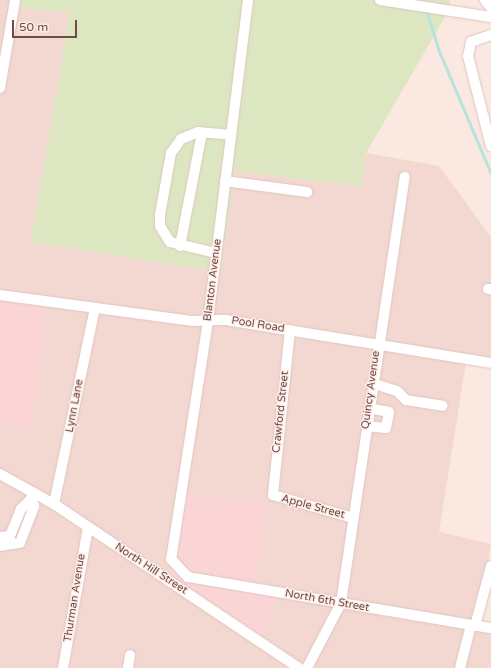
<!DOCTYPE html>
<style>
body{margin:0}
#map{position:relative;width:491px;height:668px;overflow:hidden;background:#fbe8e1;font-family:"Varela Round",sans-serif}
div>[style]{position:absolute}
.residential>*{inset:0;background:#f2d8d0}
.commercial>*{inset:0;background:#fbd5d6}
.green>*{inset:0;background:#dce7c1}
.stream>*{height:2.5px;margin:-1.25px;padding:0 1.25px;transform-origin:1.25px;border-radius:1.25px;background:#b7e3db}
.roads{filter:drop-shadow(0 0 1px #e0c5c0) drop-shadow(0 0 1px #e0c5c0)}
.minor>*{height:10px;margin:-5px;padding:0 5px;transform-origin:5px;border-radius:5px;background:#fff}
span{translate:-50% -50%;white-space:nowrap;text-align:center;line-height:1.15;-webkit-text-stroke:3px #feede6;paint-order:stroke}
.street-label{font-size:11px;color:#704b49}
.scale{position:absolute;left:12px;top:20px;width:65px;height:18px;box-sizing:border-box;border:2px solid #704b49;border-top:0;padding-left:5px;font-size:12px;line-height:14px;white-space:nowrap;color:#704b49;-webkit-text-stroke:3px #feede6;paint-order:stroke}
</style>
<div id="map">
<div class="residential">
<div style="clip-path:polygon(0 0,16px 0,15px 6px,70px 13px,31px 242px,221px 272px,235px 171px,360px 187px,366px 153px,439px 166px,491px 237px,491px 359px,467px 356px,439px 532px,491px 544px,476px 625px,491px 628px,491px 668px,0 668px,0 422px,31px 432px,0 293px)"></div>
</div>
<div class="commercial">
<div style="clip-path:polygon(0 293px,49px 300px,30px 432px,0 422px)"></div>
<div style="clip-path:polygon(181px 494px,268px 504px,254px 587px,279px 592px,260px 640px,169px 576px)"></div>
</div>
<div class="green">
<div style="clip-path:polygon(16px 0,450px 0,449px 10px,366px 153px,361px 187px,235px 171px,221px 272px,31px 242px,70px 13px,15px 6px)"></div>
</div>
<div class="stream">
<div style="left:427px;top:11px;width:41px;rotate:72.9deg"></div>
<div style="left:439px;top:50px;width:134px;rotate:67.1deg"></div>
</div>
<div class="roads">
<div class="minor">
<div style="left:248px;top:0;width:323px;rotate:97.1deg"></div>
<div style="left:208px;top:321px;width:241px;rotate:98.8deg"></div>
<div style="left:171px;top:559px;width:25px;rotate:47deg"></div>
<div style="left:188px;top:577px;width:307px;rotate:9.6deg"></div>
<div style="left:380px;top:0;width:112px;rotate:8.7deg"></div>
<div style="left:485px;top:0;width:10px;rotate:53deg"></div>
<div style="left:491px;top:35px;width:21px;rotate:161deg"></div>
<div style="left:471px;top:42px;width:14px;rotate:102deg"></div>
<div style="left:468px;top:56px;width:93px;rotate:75.7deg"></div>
<div style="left:0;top:88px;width:89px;rotate:-80.3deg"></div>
<div style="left:225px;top:181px;width:83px;rotate:7.6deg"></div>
<div style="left:180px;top:246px;width:115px;rotate:-79deg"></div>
<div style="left:216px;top:253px;width:47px;rotate:-166.6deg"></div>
<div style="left:170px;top:242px;width:19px;rotate:-122deg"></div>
<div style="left:160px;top:226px;width:11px;rotate:-90deg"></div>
<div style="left:160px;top:215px;width:63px;rotate:-79.9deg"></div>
<div style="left:171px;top:153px;width:17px;rotate:-54deg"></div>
<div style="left:181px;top:139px;width:18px;rotate:-22deg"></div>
<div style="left:198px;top:132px;width:33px;rotate:5deg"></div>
<div style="left:488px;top:289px;width:3px"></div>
<div style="left:0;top:295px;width:195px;rotate:7.7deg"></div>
<div style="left:193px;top:321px;width:33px;rotate:-2deg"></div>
<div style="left:226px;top:320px;width:268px;rotate:9.2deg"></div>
<div style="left:290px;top:330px;width:166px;rotate:95.9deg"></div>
<div style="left:273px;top:495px;width:83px;rotate:16deg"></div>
<div style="left:372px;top:383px;width:26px;rotate:18deg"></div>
<div style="left:397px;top:391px;width:13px;rotate:45deg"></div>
<div style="left:406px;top:400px;width:37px;rotate:9deg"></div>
<div style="left:366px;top:426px;width:20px;rotate:6deg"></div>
<div style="left:386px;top:428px;width:16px;rotate:-79deg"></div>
<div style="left:389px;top:412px;width:20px;rotate:-169deg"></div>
<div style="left:0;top:474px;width:62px;rotate:29.1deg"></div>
<div style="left:54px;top:504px;width:295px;rotate:33.8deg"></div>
<div style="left:54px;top:504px;width:200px;rotate:-78.2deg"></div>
<div style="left:0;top:537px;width:10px;rotate:-6deg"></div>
<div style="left:10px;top:536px;width:29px;rotate:-68deg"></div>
<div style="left:21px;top:509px;width:18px;rotate:-45deg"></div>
<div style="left:0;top:546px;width:20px;rotate:-9deg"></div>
<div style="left:20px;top:543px;width:40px;rotate:-69deg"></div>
<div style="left:34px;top:506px;width:8px;rotate:-113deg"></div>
<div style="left:475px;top:626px;width:62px;rotate:-75.1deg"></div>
<div style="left:63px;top:668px;width:143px;rotate:-79.9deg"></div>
<div style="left:128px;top:668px;width:13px;rotate:-81deg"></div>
<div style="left:307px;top:668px;width:73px;rotate:-62.4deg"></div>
<div style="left:341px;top:603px;width:431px;rotate:-81.5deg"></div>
<div style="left:460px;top:668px;width:44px;rotate:-75.7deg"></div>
</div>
</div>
<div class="street-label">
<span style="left:213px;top:280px;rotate:-83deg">Blanton Avenue</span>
<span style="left:258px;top:325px;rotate:9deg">Pool Road</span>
<span style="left:371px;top:390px;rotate:-82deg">Quincy Avenue</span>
<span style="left:75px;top:406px;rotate:-79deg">Lynn Lane</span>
<span style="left:281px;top:412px;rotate:-84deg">Crawford Street</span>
<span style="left:313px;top:507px;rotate:15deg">Apple Street</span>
<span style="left:151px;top:569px;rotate:33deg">North Hill Street</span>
<span style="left:75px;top:598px;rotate:-81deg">Thurman Avenue</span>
<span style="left:327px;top:601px;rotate:10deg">North 6th Street</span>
</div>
<div class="scale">50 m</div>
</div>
